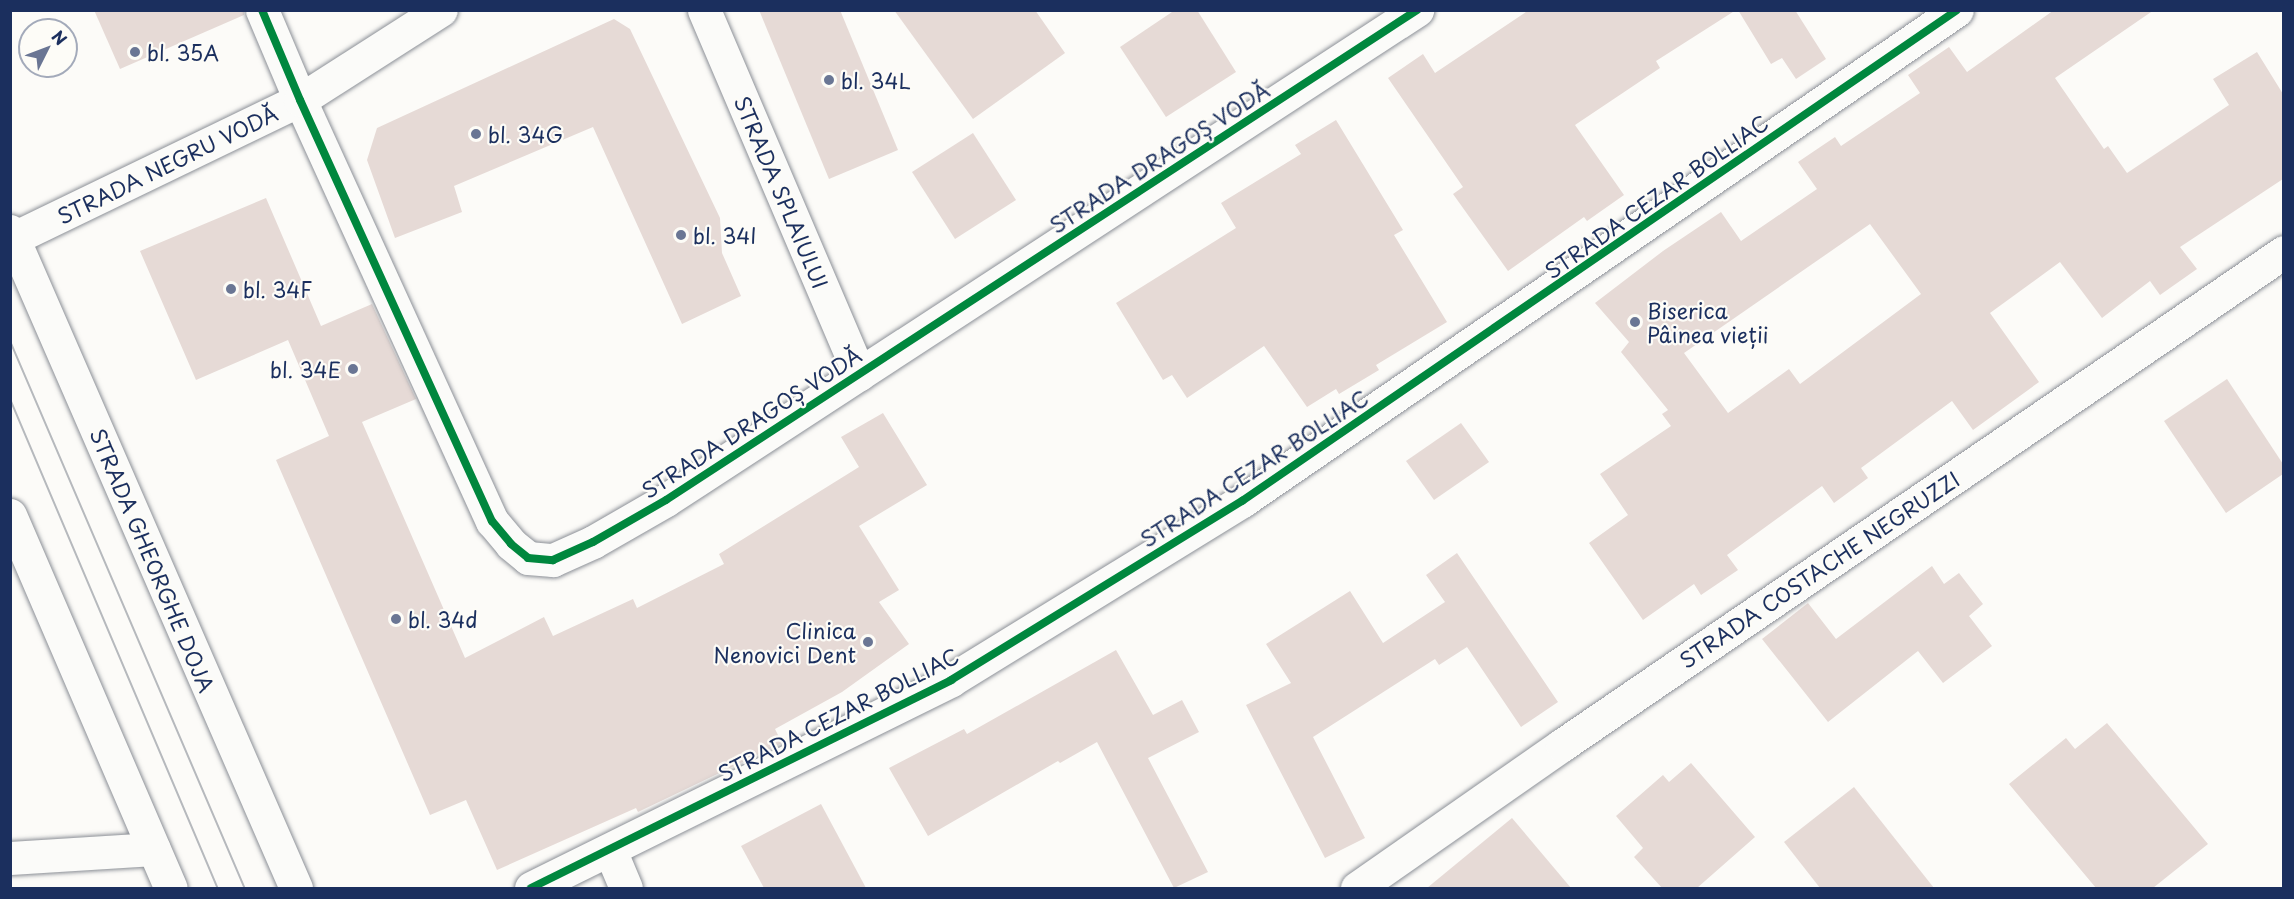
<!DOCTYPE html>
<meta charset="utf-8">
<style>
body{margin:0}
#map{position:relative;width:2294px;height:899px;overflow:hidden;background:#fcfbf8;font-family:"Playpen Sans",sans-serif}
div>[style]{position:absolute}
.building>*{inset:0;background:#e6dad6}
.roads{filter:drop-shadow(0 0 2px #8c9097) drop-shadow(0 0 2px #8c9097)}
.minor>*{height:33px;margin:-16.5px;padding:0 16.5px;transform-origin:16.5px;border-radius:16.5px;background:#fbfbf9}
.major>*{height:33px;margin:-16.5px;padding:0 16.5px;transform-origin:16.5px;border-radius:16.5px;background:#fbfbf9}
.tram>*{height:1.5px;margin:-0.75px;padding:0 0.75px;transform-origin:0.75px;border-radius:0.75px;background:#b6b9bd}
.cycleway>*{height:8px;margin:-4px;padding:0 4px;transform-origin:4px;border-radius:4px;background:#00873e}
.dots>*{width:16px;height:16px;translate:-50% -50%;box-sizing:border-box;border:3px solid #fdfcf7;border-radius:50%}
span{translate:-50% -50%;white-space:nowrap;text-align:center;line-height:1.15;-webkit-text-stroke:4.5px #fdfcf7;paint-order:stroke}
.poi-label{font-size:21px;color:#1b2f5e}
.left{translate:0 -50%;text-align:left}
.right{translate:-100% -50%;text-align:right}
.street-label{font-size:21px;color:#1b2f5e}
.frame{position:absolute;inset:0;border:12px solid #1b2f5e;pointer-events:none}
.north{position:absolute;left:18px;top:18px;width:60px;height:60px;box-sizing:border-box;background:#fdfcf7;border:2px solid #a3aaba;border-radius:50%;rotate:48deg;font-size:16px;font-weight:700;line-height:24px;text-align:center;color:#1b2f5e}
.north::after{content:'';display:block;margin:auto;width:21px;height:27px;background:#6a7694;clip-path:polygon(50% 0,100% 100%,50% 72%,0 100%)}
</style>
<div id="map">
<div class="building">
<div style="clip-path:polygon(94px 10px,244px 10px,244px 15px,120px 69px)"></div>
<div style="clip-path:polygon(759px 10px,840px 10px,898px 150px,829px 179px)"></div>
<div style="clip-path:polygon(894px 10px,1035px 10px,1065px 53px,973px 119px)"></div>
<div style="clip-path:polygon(1175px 10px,1197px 10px,1236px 72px,1166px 117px,1120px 47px)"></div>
<div style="clip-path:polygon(1529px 10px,1736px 10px,1656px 61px,1660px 68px,1575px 125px,1624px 195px,1587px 221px,1584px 217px,1508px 271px,1453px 194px,1463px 187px,1388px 78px,1423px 54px,1435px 73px)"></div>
<div style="clip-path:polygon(1738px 10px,1795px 10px,1826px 59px,1796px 79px,1782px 58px,1771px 64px)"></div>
<div style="clip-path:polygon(evenodd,2054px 10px,2154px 10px,2055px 78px,2104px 149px,2108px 146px,2127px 173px,2229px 105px,2213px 79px,2257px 52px,2283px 94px,2283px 179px,2180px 247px,2197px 269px,2160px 295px,2150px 281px,2102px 318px,2060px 262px,1990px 313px,2039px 382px,1973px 430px,1952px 401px,1861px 468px,1868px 478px,1834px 503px,1822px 486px,1727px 555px,1738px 570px,1701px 595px,1694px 584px,1643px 620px,1589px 543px,1628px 515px,1600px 474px,1671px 426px,1662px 414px,1668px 410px,1621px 352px,1629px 342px,1595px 303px,1663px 251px,1721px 212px,1741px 241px,1817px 189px,1798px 162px,1835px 137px,1841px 146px,1920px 93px,1908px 75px,1949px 47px,1967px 72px,2054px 10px,1870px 224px,1921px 294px,1800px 384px,1789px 369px,1728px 413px,1684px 353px,1870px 224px)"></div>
<div style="clip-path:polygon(614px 19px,630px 29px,720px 218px,722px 253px,741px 296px,682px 324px,593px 127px,454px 186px,462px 212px,395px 238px,367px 160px,377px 128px)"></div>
<div style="clip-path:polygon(1336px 120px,1403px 230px,1394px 235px,1447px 322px,1376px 365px,1379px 370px,1339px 394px,1336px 389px,1307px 407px,1264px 346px,1187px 398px,1172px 375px,1163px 380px,1116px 303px,1236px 228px,1221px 203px,1301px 154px,1295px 145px)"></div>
<div style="clip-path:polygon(973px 133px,1016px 200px,955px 239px,912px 172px)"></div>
<div style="clip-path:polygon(266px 198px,321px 326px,372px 304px,416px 399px,362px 422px,465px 658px,544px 617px,553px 636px,633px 599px,637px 608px,724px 564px,719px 554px,859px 467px,841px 437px,883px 413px,927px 485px,859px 526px,899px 590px,879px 602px,909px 644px,842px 692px,775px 729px,782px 743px,638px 812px,636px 808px,497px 870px,466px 800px,430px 815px,276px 460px,329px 436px,288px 340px,196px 380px,140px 251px)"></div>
<div style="clip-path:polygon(2227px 379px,2283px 464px,2283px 474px,2226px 513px,2164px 421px)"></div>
<div style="clip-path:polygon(1461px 423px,1489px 462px,1434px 500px,1406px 461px)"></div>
<div style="clip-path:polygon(1457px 553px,1558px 702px,1521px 727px,1467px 647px,1439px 665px,1435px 659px,1313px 737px,1365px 838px,1325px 858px,1246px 705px,1291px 683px,1266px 644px,1350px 591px,1383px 643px,1445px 602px,1426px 575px)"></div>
<div style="clip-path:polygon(1932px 566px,1944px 584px,1959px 573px,1983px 604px,1969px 616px,1992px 646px,1943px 683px,1918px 651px,1828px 722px,1762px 639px,1808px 603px,1836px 639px)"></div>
<div style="clip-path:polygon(1116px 650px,1153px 715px,1182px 700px,1199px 732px,1148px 758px,1208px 872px,1174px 888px,1097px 742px,1060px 763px,1058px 761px,928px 836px,889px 768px,964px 729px,967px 734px)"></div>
<div style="clip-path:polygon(2107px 723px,2208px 844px,2153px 888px,2096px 888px,2009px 784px,2066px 738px,2075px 749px)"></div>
<div style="clip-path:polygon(1691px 763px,1755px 837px,1697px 888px,1662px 888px,1634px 857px,1643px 848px,1616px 816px,1663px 775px,1669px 782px)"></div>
<div style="clip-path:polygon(1854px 787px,1934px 888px,1820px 888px,1784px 842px)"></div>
<div style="clip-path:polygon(821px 804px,866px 888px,764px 888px,741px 846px)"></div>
<div style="clip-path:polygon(1512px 818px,1571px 888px,1427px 888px)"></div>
</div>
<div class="roads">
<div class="minor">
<div style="left:262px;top:10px;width:98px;rotate:67.1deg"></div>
<div style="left:300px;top:100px;width:463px;rotate:65.5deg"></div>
<div style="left:492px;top:521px;width:30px;rotate:50deg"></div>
<div style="left:511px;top:544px;width:22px;rotate:39deg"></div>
<div style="left:528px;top:558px;width:25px;rotate:5deg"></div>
<div style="left:553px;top:560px;width:44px;rotate:-24.2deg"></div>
<div style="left:593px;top:542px;width:84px;rotate:-29.9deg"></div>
<div style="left:666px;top:500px;width:897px;rotate:-33.12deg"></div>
<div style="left:704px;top:10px;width:396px;rotate:66.9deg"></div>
<div style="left:14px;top:238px;width:318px;rotate:-25.8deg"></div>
<div style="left:300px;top:100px;width:167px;rotate:-32.6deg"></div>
<div style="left:610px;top:850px;width:41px;rotate:67.2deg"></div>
<div style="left:10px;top:858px;width:144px;rotate:-3.6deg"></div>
<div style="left:531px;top:888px;width:469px;rotate:-26.3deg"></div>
<div style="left:951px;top:680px;width:342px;rotate:-31.6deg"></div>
<div style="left:1242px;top:501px;width:867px;rotate:-34.48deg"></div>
<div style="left:1357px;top:888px;width:250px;rotate:-34.9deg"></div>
<div style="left:1562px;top:745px;width:874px;rotate:-34.33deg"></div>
</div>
<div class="major">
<div style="left:10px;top:231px;width:717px;rotate:66.48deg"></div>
<div style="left:10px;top:515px;width:406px;rotate:66.7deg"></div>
</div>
</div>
<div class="tram">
<div style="left:10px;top:340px;width:596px;rotate:66.79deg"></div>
<div style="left:10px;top:398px;width:532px;rotate:67deg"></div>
</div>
<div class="cycleway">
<div style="left:262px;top:10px;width:98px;rotate:67.1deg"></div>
<div style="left:300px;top:100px;width:463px;rotate:65.5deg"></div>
<div style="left:492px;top:521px;width:30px;rotate:50deg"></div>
<div style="left:511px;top:544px;width:22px;rotate:39deg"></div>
<div style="left:528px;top:558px;width:25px;rotate:5deg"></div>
<div style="left:553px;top:560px;width:44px;rotate:-24.2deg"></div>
<div style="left:593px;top:542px;width:84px;rotate:-29.9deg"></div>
<div style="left:666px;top:500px;width:897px;rotate:-33.12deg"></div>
<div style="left:531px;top:888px;width:469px;rotate:-26.3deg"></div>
<div style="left:951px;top:680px;width:342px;rotate:-31.6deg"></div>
<div style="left:1242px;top:501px;width:867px;rotate:-34.48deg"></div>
</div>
<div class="dots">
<div style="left:135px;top:52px;background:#6a7694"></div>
<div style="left:829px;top:80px;background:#6a7694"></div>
<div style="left:476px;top:134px;background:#6a7694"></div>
<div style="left:681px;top:235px;background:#6a7694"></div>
<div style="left:231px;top:289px;background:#6a7694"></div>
<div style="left:1635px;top:322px;background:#6a7694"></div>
<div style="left:353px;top:369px;background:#6a7694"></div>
<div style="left:396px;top:619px;background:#6a7694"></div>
<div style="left:868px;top:642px;background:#6a7694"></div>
</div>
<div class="poi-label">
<span class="left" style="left:147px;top:52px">bl. 35A</span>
<span class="left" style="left:841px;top:80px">bl. 34L</span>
<span class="left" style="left:488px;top:134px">bl. 34G</span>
<span class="left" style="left:693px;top:235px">bl. 34I</span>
<span class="left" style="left:243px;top:289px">bl. 34F</span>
<span class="left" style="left:1647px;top:322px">Biserica<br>Pâinea vieții</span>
<span class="right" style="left:341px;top:369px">bl. 34E</span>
<span class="left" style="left:408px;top:619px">bl. 34d</span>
<span class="right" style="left:856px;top:642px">Clinica<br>Nenovici Dent</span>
</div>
<div class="street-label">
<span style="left:1159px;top:157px;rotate:-33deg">STRADA DRAGOȘ VODĂ</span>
<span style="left:167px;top:164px;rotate:-26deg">STRADA NEGRU VODĂ</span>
<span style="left:782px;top:192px;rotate:67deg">STRADA SPLAIULUI</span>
<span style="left:1656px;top:196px;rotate:-35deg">STRADA CEZAR BOLLIAC</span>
<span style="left:751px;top:422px;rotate:-33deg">STRADA DRAGOȘ VODĂ</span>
<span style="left:1254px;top:468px;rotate:-33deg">STRADA CEZAR BOLLIAC</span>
<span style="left:153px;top:560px;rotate:67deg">STRADA GHEORGHE DOJA</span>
<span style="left:1819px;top:569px;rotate:-34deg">STRADA COSTACHE NEGRUZZI</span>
<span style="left:838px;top:714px;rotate:-27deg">STRADA CEZAR BOLLIAC</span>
</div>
<div class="frame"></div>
<div class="north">N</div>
</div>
